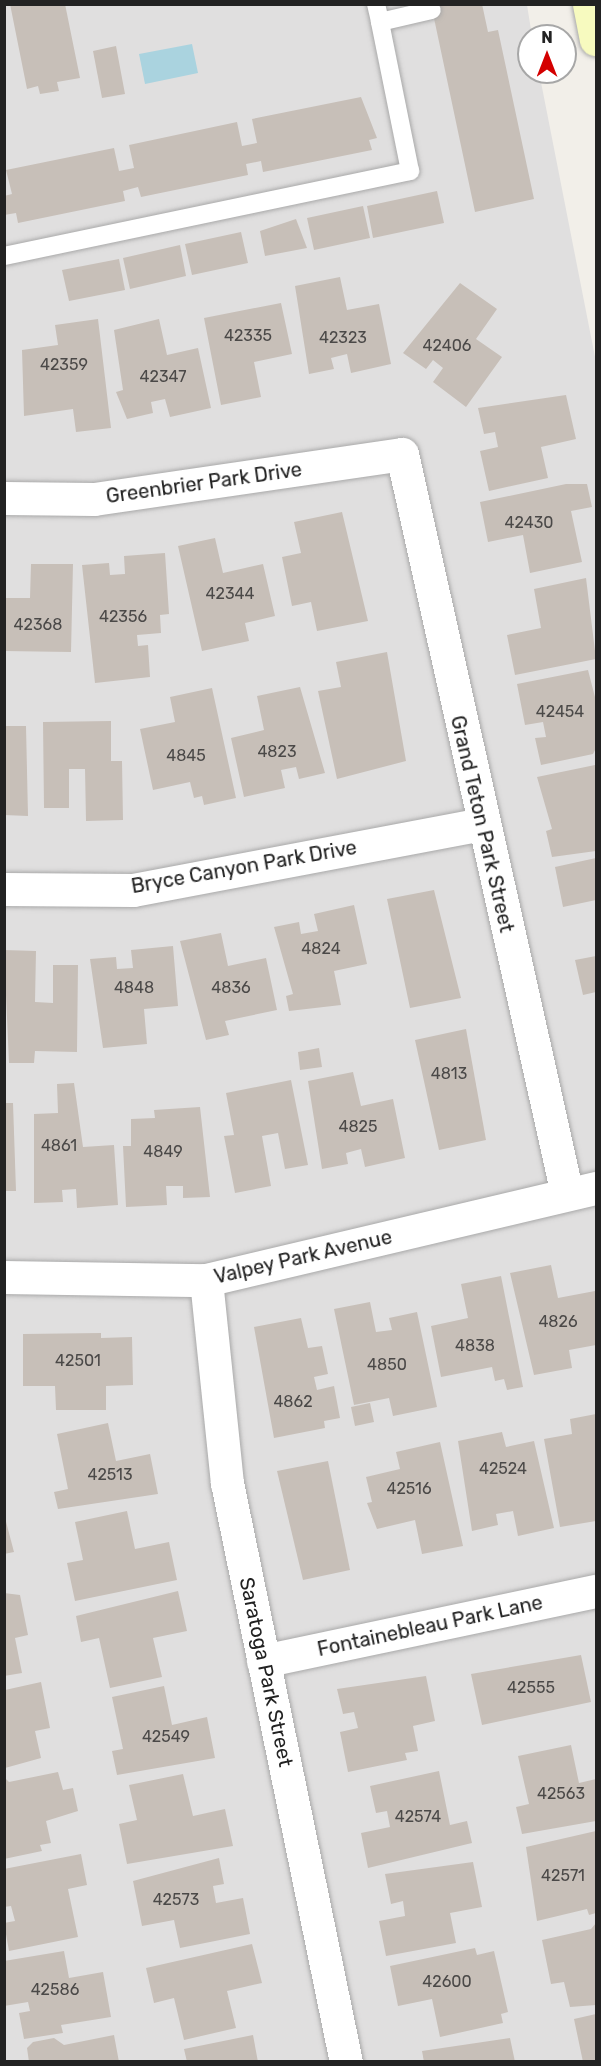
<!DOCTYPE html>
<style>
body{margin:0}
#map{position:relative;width:601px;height:2066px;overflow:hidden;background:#f2efe9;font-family:Rubik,sans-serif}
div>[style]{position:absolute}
.residential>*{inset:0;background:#e0dfdf}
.water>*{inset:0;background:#aad3df}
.building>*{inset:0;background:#c7bfb8}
.roads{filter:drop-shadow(0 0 2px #a9a9a9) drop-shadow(0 0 2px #a9a9a9)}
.lane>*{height:18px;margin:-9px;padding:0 9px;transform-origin:9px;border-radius:9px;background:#fff}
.street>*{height:33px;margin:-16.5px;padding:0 16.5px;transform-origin:16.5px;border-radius:16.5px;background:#fff}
.secondary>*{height:33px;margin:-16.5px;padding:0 16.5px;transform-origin:16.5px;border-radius:16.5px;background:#f7fabf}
span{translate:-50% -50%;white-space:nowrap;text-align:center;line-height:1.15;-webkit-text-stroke:5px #fff;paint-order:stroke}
.number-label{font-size:16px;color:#4b4948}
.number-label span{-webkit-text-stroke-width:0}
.street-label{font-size:20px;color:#222}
.frame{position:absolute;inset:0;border:6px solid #222;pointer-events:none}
.north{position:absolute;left:517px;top:24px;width:60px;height:60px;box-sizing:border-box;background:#fff;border:2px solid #a7a7a7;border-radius:50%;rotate:0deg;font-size:16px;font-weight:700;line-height:24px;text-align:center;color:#222}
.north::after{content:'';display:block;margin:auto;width:21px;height:27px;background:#d40000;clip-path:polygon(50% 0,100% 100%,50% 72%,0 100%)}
</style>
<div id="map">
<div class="residential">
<div style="clip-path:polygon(5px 5px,527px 5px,532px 36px,529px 72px,539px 72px,596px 362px,596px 2061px,5px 2062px)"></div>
</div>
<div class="water">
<div style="clip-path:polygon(192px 44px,198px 73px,145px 84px,139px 54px)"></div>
</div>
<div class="building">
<div style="clip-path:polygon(10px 4px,65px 4px,80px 78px,57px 82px,59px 91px,40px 94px,38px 86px,27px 89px)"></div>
<div style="clip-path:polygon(431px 4px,482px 4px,488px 32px,498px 30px,534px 199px,475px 212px)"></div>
<div style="clip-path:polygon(116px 46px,125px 94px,102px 98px,93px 51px)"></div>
<div style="clip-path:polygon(361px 97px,377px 138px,369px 140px,372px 150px,263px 172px,261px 161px,246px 164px,248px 175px,141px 197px,138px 187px,123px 191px,125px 201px,18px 223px,16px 213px,4px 215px,4px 196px,12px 194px,6px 170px,114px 148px,119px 171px,134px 168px,129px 145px,237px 122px,242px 146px,257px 143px,252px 119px)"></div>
<div style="clip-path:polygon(437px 191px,444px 223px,373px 238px,367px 206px)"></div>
<div style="clip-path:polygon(363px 206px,370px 238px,314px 250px,307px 218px)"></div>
<div style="clip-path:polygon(296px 219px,307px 248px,265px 256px,260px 231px)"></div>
<div style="clip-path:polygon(241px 232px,248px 263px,192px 275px,185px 244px)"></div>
<div style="clip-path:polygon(180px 245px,186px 276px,130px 289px,123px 258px)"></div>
<div style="clip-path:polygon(119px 259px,125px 290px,69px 301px,62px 270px)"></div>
<div style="clip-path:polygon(340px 277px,347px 310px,379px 304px,391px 364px,351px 373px,347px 354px,331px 358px,334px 369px,309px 374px,295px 286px)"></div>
<div style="clip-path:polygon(460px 283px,497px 309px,476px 339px,502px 357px,466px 407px,433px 382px,443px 368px,433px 360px,426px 369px,403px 353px)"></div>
<div style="clip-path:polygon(281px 303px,292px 354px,254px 362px,261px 397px,221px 405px,204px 318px)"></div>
<div style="clip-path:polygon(98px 319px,111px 428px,76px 432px,73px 409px,24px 416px,22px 350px,58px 345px,55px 325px)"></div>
<div style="clip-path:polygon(159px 319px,167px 355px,198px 348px,211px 408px,170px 417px,165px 399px,151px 402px,153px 413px,127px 419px,116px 392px,123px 390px,114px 330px)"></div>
<div style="clip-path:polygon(566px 395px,576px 439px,541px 447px,548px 478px,489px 491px,480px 451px,498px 447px,495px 432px,484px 434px,478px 408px)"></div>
<div style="clip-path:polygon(566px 484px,587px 484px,592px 507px,571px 511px,582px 562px,530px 573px,523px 535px,488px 542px,480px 502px)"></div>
<div style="clip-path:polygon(342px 512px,368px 621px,317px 631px,311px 602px,292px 606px,282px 557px,301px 553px,294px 522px)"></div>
<div style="clip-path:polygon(215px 538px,223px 573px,263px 564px,275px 616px,245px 623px,249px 641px,202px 651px,178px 546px)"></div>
<div style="clip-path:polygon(165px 553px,169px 614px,160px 615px,161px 633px,137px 635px,138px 646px,148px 645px,150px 677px,95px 683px,82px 565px,109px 563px,110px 575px,125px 574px,124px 556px)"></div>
<div style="clip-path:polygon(31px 564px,73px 564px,71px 652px,4px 651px,4px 598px,30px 598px)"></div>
<div style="clip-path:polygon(586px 578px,596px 659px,515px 675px,507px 635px,541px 628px,534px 589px)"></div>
<div style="clip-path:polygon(387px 652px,406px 761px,337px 779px,318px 691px,341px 687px,336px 662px)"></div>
<div style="clip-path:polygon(588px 670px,596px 701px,596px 748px,593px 754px,541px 765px,535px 738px,546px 737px,543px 722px,525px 725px,517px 684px)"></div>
<div style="clip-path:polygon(300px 687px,325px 773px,299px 779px,296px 767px,281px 770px,285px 788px,244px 797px,231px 738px,264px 730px,257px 696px)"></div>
<div style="clip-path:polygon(212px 688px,236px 798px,204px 805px,202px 796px,194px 798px,190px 782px,153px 790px,140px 729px,175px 722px,170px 697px)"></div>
<div style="clip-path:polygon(111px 721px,111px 761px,122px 761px,123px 820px,86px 821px,85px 769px,69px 769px,69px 808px,44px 808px,43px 722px)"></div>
<div style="clip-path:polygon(4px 726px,26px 726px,28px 816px,4px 815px)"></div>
<div style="clip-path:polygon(595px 765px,596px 851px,552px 857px,546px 831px,552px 829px,537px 777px)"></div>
<div style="clip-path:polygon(596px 858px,596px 900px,563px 907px,555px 867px)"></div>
<div style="clip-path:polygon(434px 890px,461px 998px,410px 1008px,387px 899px)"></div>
<div style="clip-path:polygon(354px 905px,367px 964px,334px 971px,341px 1005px,289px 1011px,286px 996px,293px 994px,274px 927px,299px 922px,301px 934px,318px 931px,314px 914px)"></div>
<div style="clip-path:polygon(221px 933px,228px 966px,266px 958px,277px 1010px,225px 1021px,229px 1035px,206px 1040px,180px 941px)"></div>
<div style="clip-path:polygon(173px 946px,178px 1006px,144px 1009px,147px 1044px,103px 1048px,90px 959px,116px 957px,117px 969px,133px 968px,131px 950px)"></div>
<div style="clip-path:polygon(4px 950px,36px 951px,35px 1002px,53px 1003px,53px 965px,78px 965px,77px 1052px,35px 1051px,34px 1063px,9px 1063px)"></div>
<div style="clip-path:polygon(596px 956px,596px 992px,583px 995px,575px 960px)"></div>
<div style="clip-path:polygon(466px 1029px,486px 1140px,439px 1150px,415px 1040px)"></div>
<div style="clip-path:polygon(319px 1048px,322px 1067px,300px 1070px,298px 1052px)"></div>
<div style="clip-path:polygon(353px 1072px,361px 1106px,393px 1099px,405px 1158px,365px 1167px,361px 1149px,346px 1153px,348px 1164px,322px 1169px,308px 1081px)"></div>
<div style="clip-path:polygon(291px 1080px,308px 1165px,285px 1169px,278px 1133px,262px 1136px,271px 1186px,235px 1193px,224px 1136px,234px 1135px,226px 1093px)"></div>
<div style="clip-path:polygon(74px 1083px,83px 1147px,114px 1145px,118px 1205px,77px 1208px,76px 1189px,62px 1190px,63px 1202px,34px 1203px,34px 1114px,58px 1113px,57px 1084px)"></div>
<div style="clip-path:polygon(4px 1103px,13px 1103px,16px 1191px,4px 1191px)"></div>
<div style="clip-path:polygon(200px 1107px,210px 1197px,183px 1198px,183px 1186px,166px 1186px,167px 1205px,126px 1207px,123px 1146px,131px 1146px,131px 1119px,155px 1118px,154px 1110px)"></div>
<div style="clip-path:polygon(551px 1265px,558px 1298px,595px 1291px,596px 1345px,569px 1350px,572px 1368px,534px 1375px,510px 1273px)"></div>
<div style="clip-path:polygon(501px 1276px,523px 1387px,507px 1390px,504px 1379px,495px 1381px,492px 1367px,441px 1377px,431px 1326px,468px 1318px,461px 1284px)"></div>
<div style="clip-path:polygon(370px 1302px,376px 1332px,392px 1330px,389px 1318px,417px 1312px,437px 1407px,393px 1416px,389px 1398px,354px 1405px,334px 1309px)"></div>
<div style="clip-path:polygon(301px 1318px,308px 1348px,322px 1346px,328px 1374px,314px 1377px,317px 1390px,334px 1386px,340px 1418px,324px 1421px,325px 1428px,274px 1438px,254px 1327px)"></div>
<div style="clip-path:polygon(101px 1333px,101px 1338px,132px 1337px,133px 1385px,106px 1386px,106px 1410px,56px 1410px,55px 1386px,23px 1386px,23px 1334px)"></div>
<div style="clip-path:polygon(370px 1403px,374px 1422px,355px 1426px,351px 1407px)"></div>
<div style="clip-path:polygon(596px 1414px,596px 1521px,560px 1527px,544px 1439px,572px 1434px,570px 1419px)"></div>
<div style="clip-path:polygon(108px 1423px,116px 1461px,150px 1454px,158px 1494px,58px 1509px,54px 1492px,68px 1489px,57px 1434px)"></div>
<div style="clip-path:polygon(502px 1432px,506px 1447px,534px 1441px,554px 1528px,518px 1536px,513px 1511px,496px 1514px,498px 1525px,472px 1531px,458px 1441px)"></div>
<div style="clip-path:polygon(440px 1442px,463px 1546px,422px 1554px,415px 1520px,377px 1529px,367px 1503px,372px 1502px,366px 1477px,400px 1469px,396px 1452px)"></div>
<div style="clip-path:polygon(328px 1461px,350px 1570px,303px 1580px,277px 1471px)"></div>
<div style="clip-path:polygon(127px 1511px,135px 1549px,169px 1542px,177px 1580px,75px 1601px,67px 1563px,83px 1560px,75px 1522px)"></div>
<div style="clip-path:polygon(4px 1514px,14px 1552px,4px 1554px)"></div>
<div style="clip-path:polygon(178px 1591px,187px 1631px,153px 1638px,162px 1677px,110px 1688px,99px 1638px,81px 1642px,76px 1616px)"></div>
<div style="clip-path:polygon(4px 1593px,20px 1595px,28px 1635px,15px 1638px,22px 1673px,4px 1676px)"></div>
<div style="clip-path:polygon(581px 1655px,591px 1702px,482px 1725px,471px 1674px)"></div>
<div style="clip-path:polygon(426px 1676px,435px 1721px,413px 1726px,418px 1751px,405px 1753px,407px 1760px,348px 1772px,340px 1732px,358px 1728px,354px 1712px,343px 1714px,337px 1689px)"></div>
<div style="clip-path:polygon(41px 1682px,50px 1728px,35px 1731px,41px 1758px,5px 1768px,5px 1690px)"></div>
<div style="clip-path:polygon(164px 1686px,172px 1725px,207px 1717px,215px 1758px,117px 1775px,112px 1751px,123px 1749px,112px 1697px)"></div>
<div style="clip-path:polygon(571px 1745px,579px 1783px,596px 1779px,596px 1821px,522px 1834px,516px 1807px,529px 1804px,518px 1756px)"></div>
<div style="clip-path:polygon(439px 1771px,450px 1825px,467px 1821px,472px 1843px,368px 1868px,361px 1833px,390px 1827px,387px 1811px,376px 1813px,370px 1786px)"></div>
<div style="clip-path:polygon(58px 1772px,63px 1790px,73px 1788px,78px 1811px,46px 1821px,51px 1843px,40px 1845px,42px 1851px,4px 1859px,4px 1777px,9px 1782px)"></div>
<div style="clip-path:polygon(183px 1774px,193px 1816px,225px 1809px,233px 1846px,127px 1864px,119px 1824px,137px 1820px,129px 1785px)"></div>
<div style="clip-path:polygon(596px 1831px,596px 1913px,589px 1915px,587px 1909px,537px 1921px,526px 1847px)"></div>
<div style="clip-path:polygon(81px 1854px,87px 1885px,68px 1889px,78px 1937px,9px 1951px,4px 1923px,15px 1921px,11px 1906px,4px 1907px,4px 1869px)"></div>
<div style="clip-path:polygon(219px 1858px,224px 1884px,213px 1886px,216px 1903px,243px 1898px,250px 1934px,180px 1948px,174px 1920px,142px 1926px,133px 1881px)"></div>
<div style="clip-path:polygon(473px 1862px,482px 1907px,450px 1913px,456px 1943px,386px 1956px,379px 1921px,405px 1916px,403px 1901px,391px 1904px,385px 1874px)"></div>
<div style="clip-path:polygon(596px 1923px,596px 2005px,570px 2007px,564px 1982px,551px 1984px,542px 1940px,591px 1929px)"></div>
<div style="clip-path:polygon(252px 1944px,262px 1983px,227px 1991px,236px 2028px,184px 2040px,174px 1998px,154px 2003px,146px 1968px)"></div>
<div style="clip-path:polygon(475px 1948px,477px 1955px,494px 1951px,508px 2012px,501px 2014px,503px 2023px,440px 2037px,432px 1999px,398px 2006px,390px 1966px)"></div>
<div style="clip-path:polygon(64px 1951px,69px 1978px,103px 1972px,111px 2017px,61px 2025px,63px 2033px,24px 2039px,19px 2013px,30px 2011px,28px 2002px,4px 2006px,4px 1961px)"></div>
<div style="clip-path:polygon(596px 2014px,596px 2062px,583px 2062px,574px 2019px)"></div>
<div style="clip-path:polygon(114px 2035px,119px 2062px,29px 2062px,27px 2048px,33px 2042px,54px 2038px,64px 2045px)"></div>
<div style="clip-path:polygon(253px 2035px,258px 2062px,187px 2062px,184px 2049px)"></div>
<div style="clip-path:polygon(510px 2038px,515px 2062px,424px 2062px,422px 2051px)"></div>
</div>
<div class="roads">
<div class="lane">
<div style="left:376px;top:4px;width:18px;rotate:77deg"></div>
<div style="left:380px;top:22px;width:53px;rotate:-13deg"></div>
<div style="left:4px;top:256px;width:415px;rotate:-11.8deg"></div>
<div style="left:410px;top:171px;width:152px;rotate:-101.4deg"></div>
</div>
<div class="street">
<div style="left:4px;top:498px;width:90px;rotate:0.6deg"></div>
<div style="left:94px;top:499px;width:311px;rotate:-8.3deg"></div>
<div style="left:402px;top:454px;width:758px;rotate:77.43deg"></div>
<div style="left:4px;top:889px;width:129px;rotate:0.4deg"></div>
<div style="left:133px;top:890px;width:354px;rotate:-10.7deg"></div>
<div style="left:4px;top:1277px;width:202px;rotate:0.9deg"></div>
<div style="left:206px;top:1280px;width:401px;rotate:-13.3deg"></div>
<div style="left:206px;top:1280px;width:204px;rotate:84.1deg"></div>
<div style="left:227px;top:1483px;width:591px;rotate:78.39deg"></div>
<div style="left:263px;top:1661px;width:340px;rotate:-11.9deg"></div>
</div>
<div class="secondary">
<div style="left:589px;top:4px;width:36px;rotate:79deg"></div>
</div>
</div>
<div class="number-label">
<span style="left:248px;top:336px">42335</span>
<span style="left:343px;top:338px">42323</span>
<span style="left:447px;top:346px">42406</span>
<span style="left:64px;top:365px">42359</span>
<span style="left:163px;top:377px">42347</span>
<span style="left:529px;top:523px">42430</span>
<span style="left:230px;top:594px">42344</span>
<span style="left:123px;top:617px">42356</span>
<span style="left:38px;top:625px">42368</span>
<span style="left:560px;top:712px">42454</span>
<span style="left:277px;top:752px">4823</span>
<span style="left:186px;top:756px">4845</span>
<span style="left:321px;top:949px">4824</span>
<span style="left:134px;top:988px">4848</span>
<span style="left:231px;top:988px">4836</span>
<span style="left:449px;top:1074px">4813</span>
<span style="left:358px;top:1127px">4825</span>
<span style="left:59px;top:1146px">4861</span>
<span style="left:163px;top:1152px">4849</span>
<span style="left:558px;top:1322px">4826</span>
<span style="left:475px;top:1346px">4838</span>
<span style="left:78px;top:1361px">42501</span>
<span style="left:387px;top:1365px">4850</span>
<span style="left:293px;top:1402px">4862</span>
<span style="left:503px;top:1469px">42524</span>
<span style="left:110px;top:1475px">42513</span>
<span style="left:409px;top:1489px">42516</span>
<span style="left:531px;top:1688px">42555</span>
<span style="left:166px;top:1737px">42549</span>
<span style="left:561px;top:1794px">42563</span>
<span style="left:418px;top:1817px">42574</span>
<span style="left:563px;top:1876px">42571</span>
<span style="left:176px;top:1900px">42573</span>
<span style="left:447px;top:1982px">42600</span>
<span style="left:55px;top:1990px">42586</span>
</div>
<div class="street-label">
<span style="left:204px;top:483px;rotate:-8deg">Greenbrier Park Drive</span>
<span style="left:482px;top:824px;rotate:77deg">Grand Teton Park Street</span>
<span style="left:244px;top:867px;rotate:-10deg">Bryce Canyon Park Drive</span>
<span style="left:303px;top:1257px;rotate:-13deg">Valpey Park Avenue</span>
<span style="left:430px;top:1626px;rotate:-12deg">Fontainebleau Park Lane</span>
<span style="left:266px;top:1672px;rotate:78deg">Saratoga Park Street</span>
</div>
<div class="frame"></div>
<div class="north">N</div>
</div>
